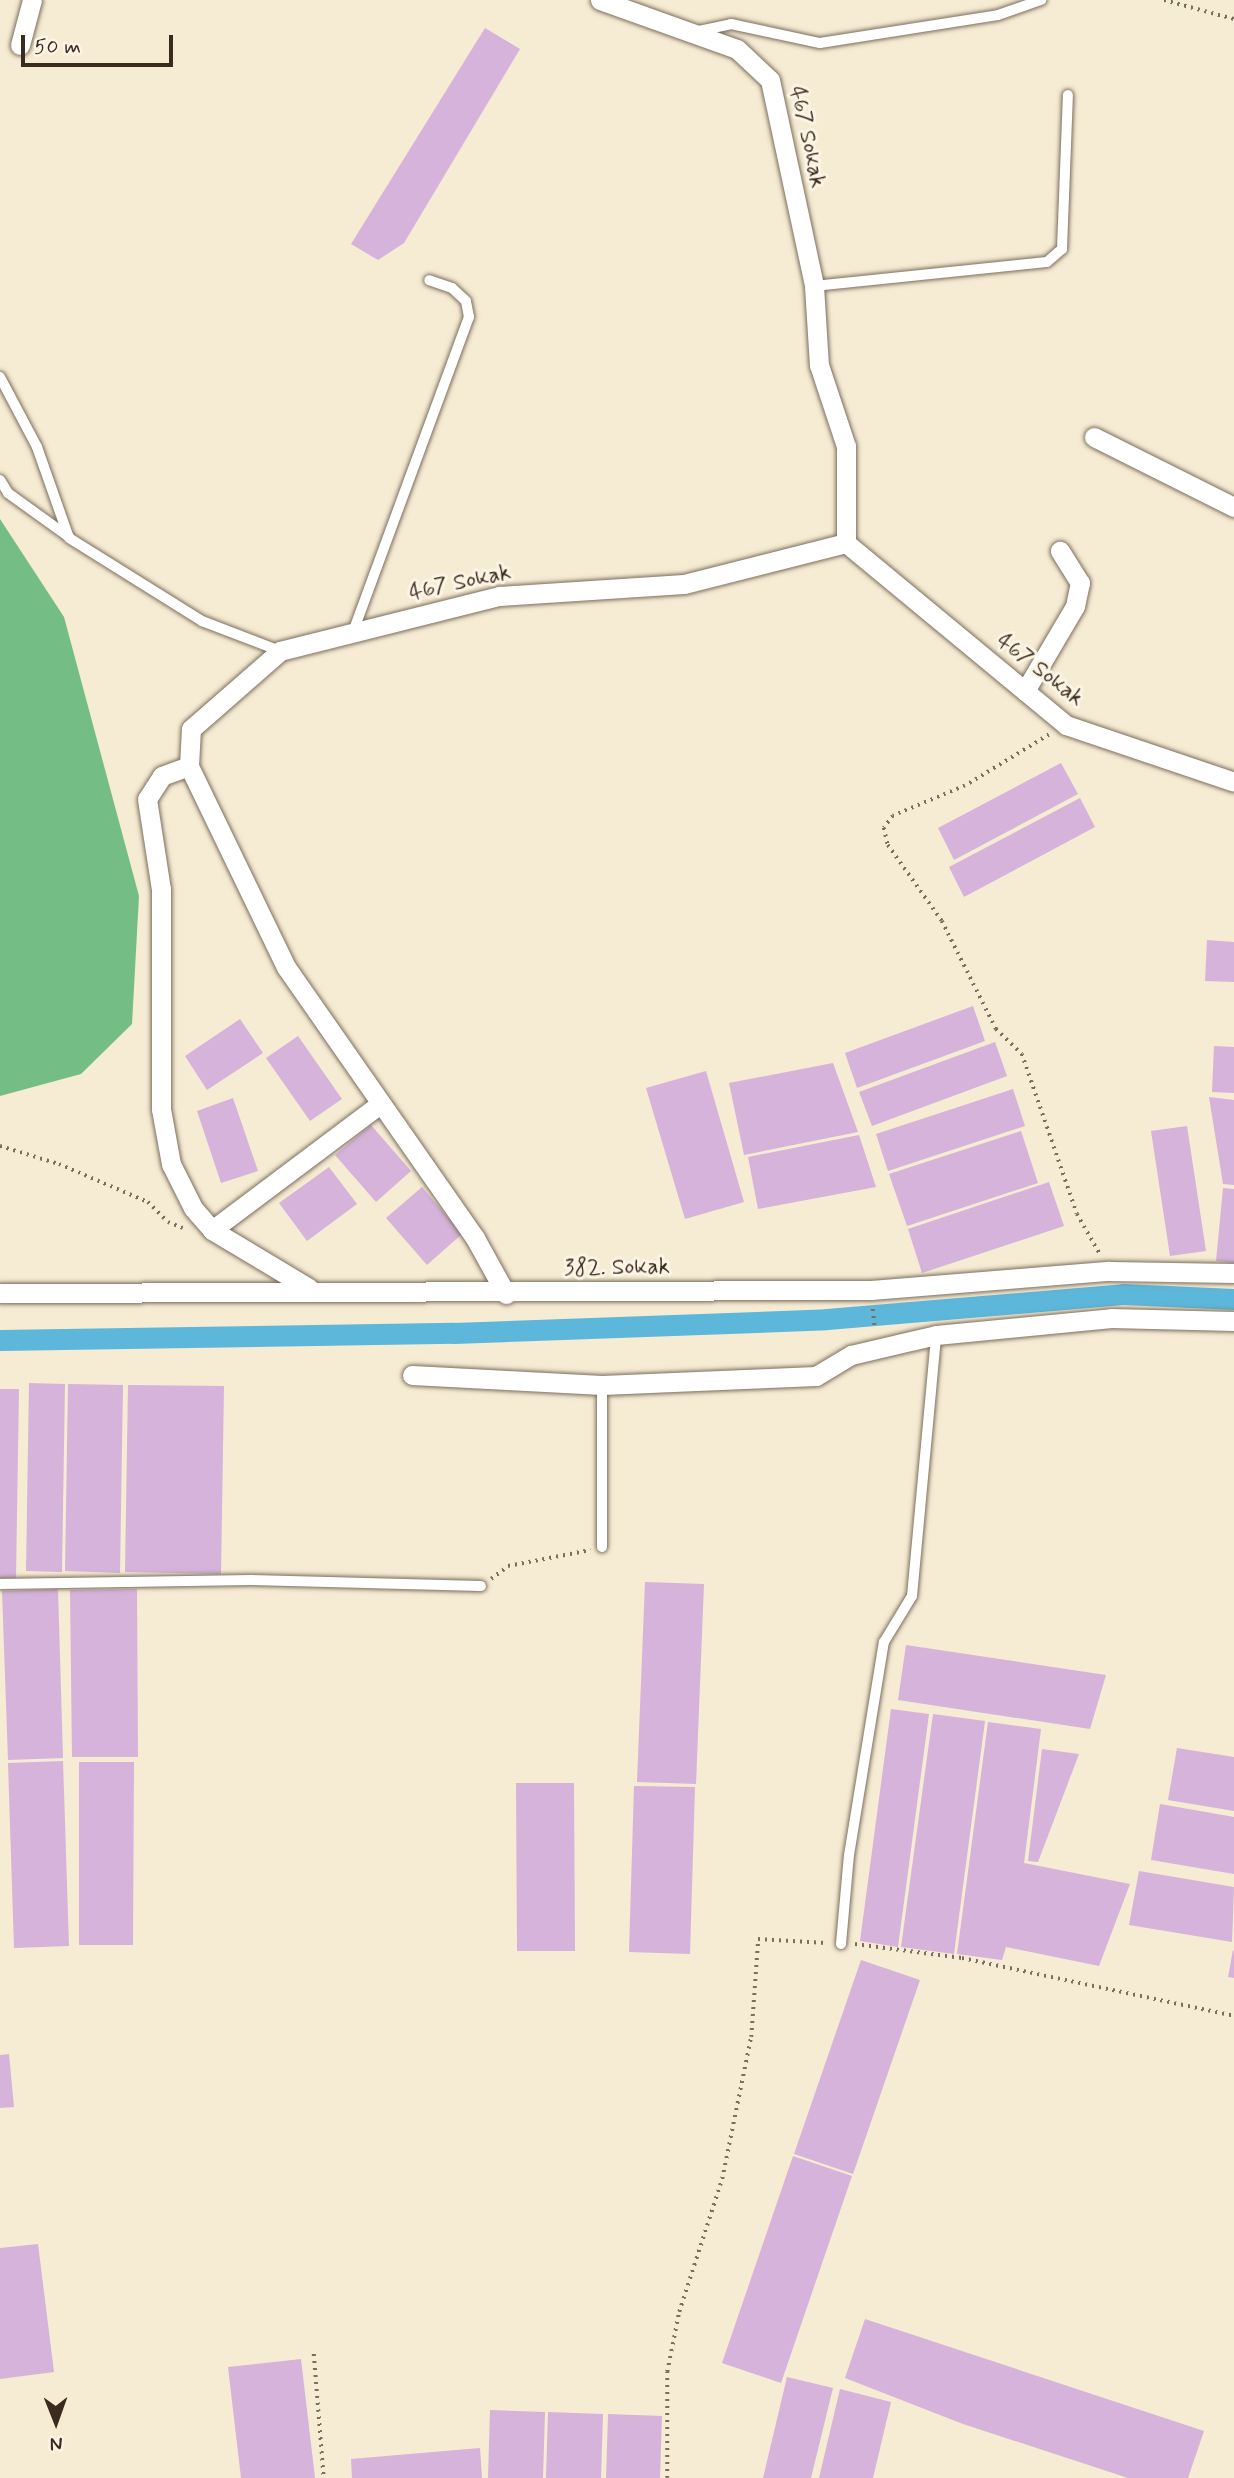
<!DOCTYPE html>
<style>
body{margin:0}
#map{position:relative;width:1234px;height:2478px;overflow:hidden;background:#f6ebd3;font-family:Mynerve,sans-serif}
div>[style]{position:absolute}
.forest>*{inset:0;background:#74be85}
.canal>*{height:21px;margin:-10.5px;padding:0 10.5px;transform-origin:10.5px;border-radius:10.5px;background:#5db7da}
.building>*{inset:0;background:#d5b3db}
.path>*{height:3.5px;margin-top:-1.75px;transform-origin:0;background:repeating-linear-gradient(90deg,#7c6e5d 0 2px,transparent 0 7px)}
.roads{filter:drop-shadow(0 0 2px #7c6e5d) drop-shadow(0 0 2px #7c6e5d)}
.service>*{height:10px;margin:-5px;padding:0 5px;transform-origin:5px;border-radius:5px;background:#fff}
.minor>*{height:19px;margin:-9.5px;padding:0 9.5px;transform-origin:9.5px;border-radius:9.5px;background:#fff}
span{translate:-50% -50%;white-space:nowrap;text-align:center;line-height:1.15;-webkit-text-stroke:6px #fcf5e5;paint-order:stroke}
.street-label{font-size:23px;color:#3b2a1e}
.north{position:absolute;left:21px;top:2387px;width:70px;height:70px;-webkit-text-stroke:5px #fcf5e5;paint-order:stroke;rotate:179deg;font-size:19px;font-weight:700;line-height:28px;text-align:center;color:#3b2a1e}
.north::after{content:'';display:block;margin:auto;width:24px;height:32px;background:#3b2a1e;clip-path:polygon(50% 0,100% 100%,50% 72%,0 100%)}
.scale{position:absolute;left:21px;top:35px;width:152px;height:32px;box-sizing:border-box;border:4px solid #3b2a1e;border-top:0;padding-left:9px;font-size:21px;line-height:24px;white-space:nowrap;color:#3b2a1e;-webkit-text-stroke:5px #fcf5e5;paint-order:stroke}
</style>
<div id="map">
<div class="forest">
<div style="clip-path:polygon(0 519px,64px 617px,139px 896px,132px 1024px,81px 1074px,0 1096px)"></div>
</div>
<div class="canal">
<div style="left:0;top:1340px;width:454px;rotate:-0.9deg"></div>
<div style="left:454px;top:1333px;width:373px;rotate:-2.1deg"></div>
<div style="left:827px;top:1319px;width:297px;rotate:-4.8deg"></div>
<div style="left:1123px;top:1294px;width:111px;rotate:2.6deg"></div>
</div>
<div class="building">
<div style="clip-path:polygon(485px 28px,520px 49px,404px 243px,378px 260px,351px 244px)"></div>
<div style="clip-path:polygon(1061px 763px,1078px 794px,954px 860px,938px 828px)"></div>
<div style="clip-path:polygon(1080px 798px,1095px 827px,964px 897px,949px 867px)"></div>
<div style="clip-path:polygon(1207px 940px,1234px 942px,1234px 982px,1205px 981px)"></div>
<div style="clip-path:polygon(973px 1006px,985px 1041px,857px 1088px,845px 1053px)"></div>
<div style="clip-path:polygon(240px 1019px,263px 1053px,207px 1090px,185px 1056px)"></div>
<div style="clip-path:polygon(298px 1036px,342px 1099px,310px 1121px,266px 1058px)"></div>
<div style="clip-path:polygon(995px 1042px,1007px 1076px,872px 1126px,859px 1092px)"></div>
<div style="clip-path:polygon(1214px 1046px,1234px 1047px,1234px 1093px,1212px 1092px)"></div>
<div style="clip-path:polygon(833px 1063px,858px 1132px,744px 1155px,729px 1083px)"></div>
<div style="clip-path:polygon(706px 1071px,744px 1202px,685px 1219px,646px 1088px)"></div>
<div style="clip-path:polygon(1013px 1089px,1025px 1126px,888px 1171px,876px 1134px)"></div>
<div style="clip-path:polygon(1209px 1097px,1234px 1100px,1234px 1185px,1223px 1184px)"></div>
<div style="clip-path:polygon(233px 1098px,258px 1171px,221px 1183px,197px 1111px)"></div>
<div style="clip-path:polygon(371px 1125px,411px 1171px,376px 1202px,335px 1155px)"></div>
<div style="clip-path:polygon(1187px 1126px,1206px 1251px,1170px 1256px,1151px 1131px)"></div>
<div style="clip-path:polygon(1021px 1131px,1038px 1183px,907px 1226px,889px 1174px)"></div>
<div style="clip-path:polygon(859px 1135px,876px 1187px,758px 1209px,748px 1157px)"></div>
<div style="clip-path:polygon(329px 1167px,357px 1204px,307px 1241px,279px 1203px)"></div>
<div style="clip-path:polygon(1049px 1182px,1064px 1226px,922px 1273px,908px 1229px)"></div>
<div style="clip-path:polygon(422px 1187px,462px 1234px,427px 1265px,386px 1218px)"></div>
<div style="clip-path:polygon(1223px 1188px,1234px 1189px,1234px 1263px,1216px 1261px)"></div>
<div style="clip-path:polygon(29px 1383px,65px 1384px,62px 1572px,26px 1571px)"></div>
<div style="clip-path:polygon(68px 1384px,123px 1385px,120px 1573px,65px 1571px)"></div>
<div style="clip-path:polygon(128px 1385px,224px 1386px,221px 1574px,125px 1572px)"></div>
<div style="clip-path:polygon(0 1389px,19px 1389px,16px 1578px,0 1578px)"></div>
<div style="clip-path:polygon(645px 1582px,704px 1584px,696px 1784px,637px 1782px)"></div>
<div style="clip-path:polygon(58px 1589px,63px 1758px,8px 1760px,2px 1591px)"></div>
<div style="clip-path:polygon(137px 1589px,138px 1757px,72px 1757px,70px 1590px)"></div>
<div style="clip-path:polygon(906px 1645px,1106px 1675px,1090px 1729px,898px 1700px)"></div>
<div style="clip-path:polygon(891px 1709px,929px 1714px,898px 1947px,860px 1941px)"></div>
<div style="clip-path:polygon(933px 1714px,985px 1721px,954px 1954px,901px 1947px)"></div>
<div style="clip-path:polygon(988px 1722px,1041px 1729px,1024px 1863px,1130px 1884px,1099px 1966px,1006px 1947px,1002px 1960px,957px 1954px)"></div>
<div style="clip-path:polygon(1177px 1748px,1234px 1757px,1234px 1811px,1168px 1800px)"></div>
<div style="clip-path:polygon(1042px 1749px,1079px 1754px,1038px 1862px,1028px 1861px)"></div>
<div style="clip-path:polygon(63px 1761px,69px 1946px,14px 1948px,8px 1763px)"></div>
<div style="clip-path:polygon(79px 1762px,134px 1762px,133px 1945px,79px 1945px)"></div>
<div style="clip-path:polygon(516px 1783px,574px 1783px,575px 1951px,517px 1951px)"></div>
<div style="clip-path:polygon(634px 1786px,695px 1787px,690px 1954px,629px 1952px)"></div>
<div style="clip-path:polygon(1160px 1804px,1234px 1817px,1234px 1874px,1151px 1860px)"></div>
<div style="clip-path:polygon(1139px 1871px,1234px 1887px,1232px 1942px,1129px 1925px)"></div>
<div style="clip-path:polygon(1233px 1950px,1234px 1951px,1234px 1978px,1228px 1977px)"></div>
<div style="clip-path:polygon(861px 1960px,920px 1980px,853px 2174px,794px 2154px)"></div>
<div style="clip-path:polygon(9px 2054px,14px 2107px,0 2108px,0 2055px)"></div>
<div style="clip-path:polygon(793px 2156px,852px 2176px,781px 2383px,722px 2363px)"></div>
<div style="clip-path:polygon(38px 2244px,54px 2372px,0 2379px,0 2248px)"></div>
<div style="clip-path:polygon(865px 2319px,1204px 2431px,1188px 2478px,1128px 2478px,963px 2424px,845px 2378px)"></div>
<div style="clip-path:polygon(301px 2359px,315px 2478px,241px 2478px,228px 2367px)"></div>
<div style="clip-path:polygon(787px 2377px,833px 2388px,811px 2478px,763px 2478px)"></div>
<div style="clip-path:polygon(840px 2389px,891px 2402px,873px 2478px,819px 2478px)"></div>
<div style="clip-path:polygon(490px 2410px,545px 2412px,543px 2478px,488px 2478px)"></div>
<div style="clip-path:polygon(548px 2412px,603px 2414px,601px 2478px,546px 2478px)"></div>
<div style="clip-path:polygon(608px 2414px,662px 2416px,660px 2478px,606px 2478px)"></div>
<div style="clip-path:polygon(480px 2448px,482px 2478px,352px 2478px,351px 2459px)"></div>
</div>
<div class="path">
<div style="left:1164px;top:0;width:73px;rotate:15.2deg"></div>
<div style="left:1049px;top:735px;width:98px;rotate:148.7deg"></div>
<div style="left:965px;top:786px;width:78px;rotate:157.4deg"></div>
<div style="left:893px;top:816px;width:15px;rotate:127deg"></div>
<div style="left:884px;top:828px;width:17px;rotate:77deg"></div>
<div style="left:888px;top:845px;width:93px;rotate:54.6deg"></div>
<div style="left:942px;top:921px;width:121px;rotate:63.4deg"></div>
<div style="left:996px;top:1029px;width:36px;rotate:44deg"></div>
<div style="left:1022px;top:1054px;width:169px;rotate:71deg"></div>
<div style="left:1077px;top:1214px;width:46px;rotate:60.1deg"></div>
<div style="left:0;top:1146px;width:62px;rotate:17deg"></div>
<div style="left:59px;top:1164px;width:97px;rotate:23.1deg"></div>
<div style="left:148px;top:1202px;width:28px;rotate:45deg"></div>
<div style="left:168px;top:1222px;width:16px;rotate:22deg"></div>
<div style="left:873px;top:1309px;width:20px;rotate:84deg"></div>
<div style="left:491px;top:1579px;width:21px;rotate:-37deg"></div>
<div style="left:508px;top:1566px;width:84px;rotate:-11deg"></div>
<div style="left:855px;top:1944px;width:108px;rotate:7.5deg"></div>
<div style="left:962px;top:1958px;width:278px;rotate:12deg"></div>
<div style="left:314px;top:2354px;width:124px;rotate:85.4deg"></div>
<div style="left:667px;top:2478px;width:106px;rotate:-90deg"></div>
<div style="left:667px;top:2372px;width:61px;rotate:-78.7deg"></div>
<div style="left:679px;top:2312px;width:140px;rotate:-72.1deg"></div>
<div style="left:722px;top:2179px;width:145px;rotate:-78.5deg"></div>
<div style="left:751px;top:2037px;width:98px;rotate:-85.9deg"></div>
<div style="left:758px;top:1939px;width:68px;rotate:3.4deg"></div>
</div>
<div class="roads">
<div class="service">
<div style="left:699px;top:31px;width:33px;rotate:-12deg"></div>
<div style="left:731px;top:24px;width:91px;rotate:12.1deg"></div>
<div style="left:820px;top:43px;width:180px;rotate:-8.9deg"></div>
<div style="left:998px;top:15px;width:46px;rotate:-19.2deg"></div>
<div style="left:814px;top:286px;width:234px;rotate:-5.9deg"></div>
<div style="left:1047px;top:262px;width:20px;rotate:-41deg"></div>
<div style="left:1062px;top:249px;width:154px;rotate:-87.8deg"></div>
<div style="left:0;top:377px;width:79px;rotate:62.1deg"></div>
<div style="left:37px;top:447px;width:96px;rotate:70.6deg"></div>
<div style="left:69px;top:538px;width:157px;rotate:32deg"></div>
<div style="left:202px;top:621px;width:84px;rotate:21deg"></div>
<div style="left:0;top:480px;width:15px;rotate:58deg"></div>
<div style="left:8px;top:493px;width:75px;rotate:35.8deg"></div>
<div style="left:353px;top:632px;width:336px;rotate:-69.8deg"></div>
<div style="left:469px;top:317px;width:16px;rotate:-101deg"></div>
<div style="left:466px;top:301px;width:19px;rotate:-137deg"></div>
<div style="left:452px;top:288px;width:24px;rotate:-161deg"></div>
<div style="left:602px;top:1547px;width:162px;rotate:-90deg"></div>
<div style="left:0;top:1584px;width:251px;rotate:-0.9deg"></div>
<div style="left:251px;top:1580px;width:230px;rotate:1.5deg"></div>
<div style="left:841px;top:1944px;width:89px;rotate:-84.9deg"></div>
<div style="left:849px;top:1855px;width:216px;rotate:-80.7deg"></div>
<div style="left:884px;top:1642px;width:54px;rotate:-58.7deg"></div>
<div style="left:912px;top:1596px;width:262px;rotate:-84.7deg"></div>
</div>
<div class="minor">
<div style="left:600px;top:0;width:145px;rotate:19.7deg"></div>
<div style="left:737px;top:49px;width:45px;rotate:43.2deg"></div>
<div style="left:770px;top:80px;width:211px;rotate:77.9deg"></div>
<div style="left:814px;top:286px;width:79px;rotate:86.4deg"></div>
<div style="left:819px;top:365px;width:85px;rotate:71.6deg"></div>
<div style="left:846px;top:446px;width:97px;rotate:90deg"></div>
<div style="left:846px;top:543px;width:286px;rotate:39.6deg"></div>
<div style="left:1066px;top:725px;width:177px;rotate:18.7deg"></div>
<div style="left:20px;top:45px;width:47px;rotate:-75.1deg"></div>
<div style="left:1094px;top:437px;width:157px;rotate:26.6deg"></div>
<div style="left:1025px;top:691px;width:99px;rotate:-59.5deg"></div>
<div style="left:1075px;top:606px;width:24px;rotate:-78deg"></div>
<div style="left:1080px;top:583px;width:38px;rotate:-122deg"></div>
<div style="left:189px;top:766px;width:29px;rotate:160deg"></div>
<div style="left:162px;top:776px;width:27px;rotate:123deg"></div>
<div style="left:147px;top:799px;width:91px;rotate:81.2deg"></div>
<div style="left:161px;top:889px;width:220px;rotate:90deg"></div>
<div style="left:161px;top:1109px;width:56px;rotate:79.7deg"></div>
<div style="left:171px;top:1164px;width:49px;rotate:63.4deg"></div>
<div style="left:193px;top:1208px;width:29px;rotate:49deg"></div>
<div style="left:212px;top:1230px;width:113px;rotate:30.9deg"></div>
<div style="left:212px;top:1230px;width:211px;rotate:-36.9deg"></div>
<div style="left:0;top:1293px;width:871px;rotate:-0.2deg"></div>
<div style="left:871px;top:1290px;width:239px;rotate:-4.6deg"></div>
<div style="left:1109px;top:1271px;width:125px;rotate:0.9deg"></div>
<div style="left:506px;top:1294px;width:64px;rotate:-119deg"></div>
<div style="left:475px;top:1238px;width:330px;rotate:-124.9deg"></div>
<div style="left:286px;top:967px;width:223px;rotate:-115.8deg"></div>
<div style="left:189px;top:766px;width:37px;rotate:-87deg"></div>
<div style="left:191px;top:729px;width:118px;rotate:-41.2deg"></div>
<div style="left:280px;top:651px;width:226px;rotate:-14.1deg"></div>
<div style="left:499px;top:596px;width:185px;rotate:-3.7deg"></div>
<div style="left:684px;top:584px;width:167px;rotate:-14.2deg"></div>
<div style="left:412px;top:1375px;width:190px;rotate:3deg"></div>
<div style="left:602px;top:1385px;width:214px;rotate:-2.4deg"></div>
<div style="left:816px;top:1376px;width:41px;rotate:-31deg"></div>
<div style="left:851px;top:1355px;width:87px;rotate:-13.2deg"></div>
<div style="left:936px;top:1335px;width:176px;rotate:-5.5deg"></div>
<div style="left:1111px;top:1318px;width:123px;rotate:1.4deg"></div>
</div>
</div>
<div class="street-label">
<span style="left:807px;top:137px;rotate:78deg">467 Sokak</span>
<span style="left:460px;top:583px;rotate:-12deg">467 Sokak</span>
<span style="left:1040px;top:670px;rotate:38deg">467 Sokak</span>
<span style="left:617px;top:1268px;rotate:-1deg">382. Sokak</span>
</div>
<div class="north">N</div>
<div class="scale">50 m</div>
</div>
